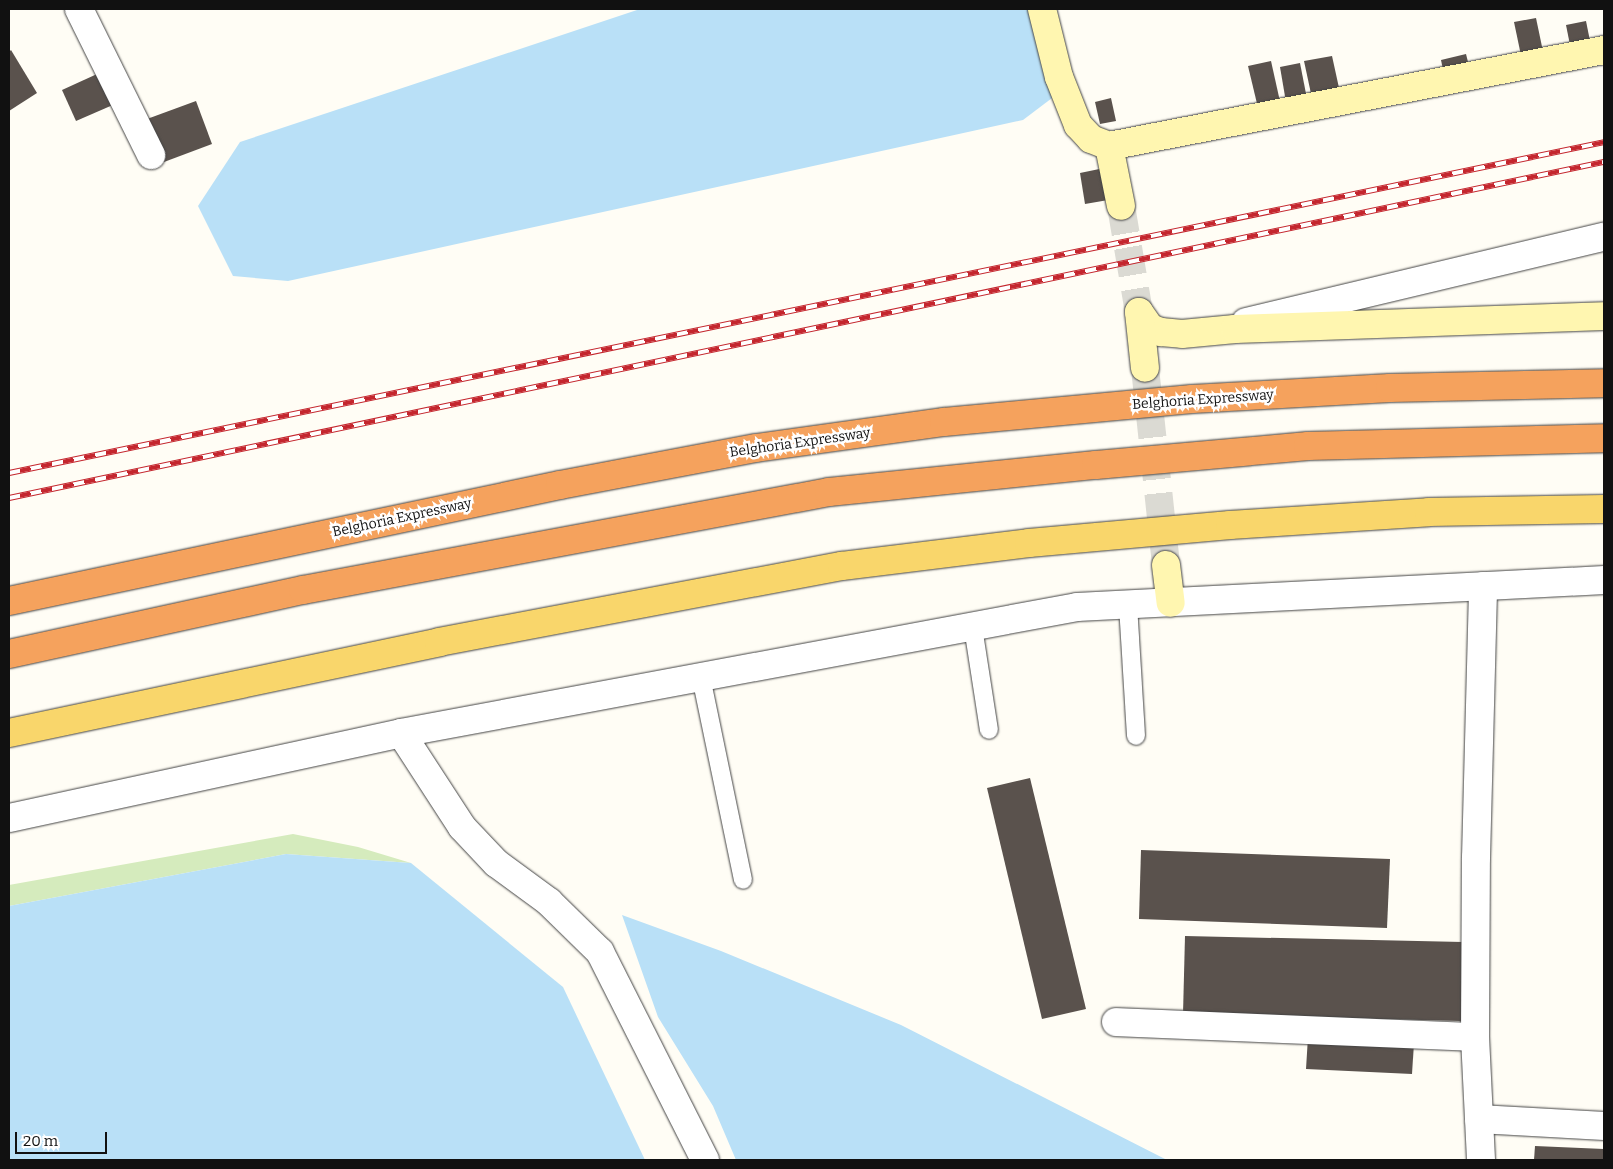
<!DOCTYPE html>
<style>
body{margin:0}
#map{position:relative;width:1613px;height:1169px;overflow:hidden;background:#fffdf5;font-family:Bitter,serif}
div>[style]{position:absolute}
.green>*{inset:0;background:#d5ebbd}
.water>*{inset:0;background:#b9e0f7}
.building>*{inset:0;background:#5a524d}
.secondary-tunnel>*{height:28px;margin-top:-14px;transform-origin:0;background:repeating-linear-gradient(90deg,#dbdad3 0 28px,transparent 0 42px)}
.roads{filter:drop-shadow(0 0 1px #444) drop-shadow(0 0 1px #444)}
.lane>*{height:18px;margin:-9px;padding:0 9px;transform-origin:9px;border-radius:9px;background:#fff}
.street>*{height:28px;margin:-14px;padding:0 14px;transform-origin:14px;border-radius:14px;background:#fff}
.secondary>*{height:28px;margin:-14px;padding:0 14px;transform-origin:14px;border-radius:14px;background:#fff6b0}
.primary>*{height:28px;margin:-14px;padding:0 14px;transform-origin:14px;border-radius:14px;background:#f9d66b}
.highway>*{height:28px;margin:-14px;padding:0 14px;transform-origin:14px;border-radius:14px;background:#f5a25d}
.rail>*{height:5.5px;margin-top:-2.75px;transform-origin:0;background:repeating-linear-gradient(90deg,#fff 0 11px,#c4262e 0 22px);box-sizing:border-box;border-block:1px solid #c4262e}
span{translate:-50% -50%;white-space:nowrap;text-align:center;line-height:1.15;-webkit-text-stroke:5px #fff;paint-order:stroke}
.street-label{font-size:14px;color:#111}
.frame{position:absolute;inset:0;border:10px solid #111;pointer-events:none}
.scale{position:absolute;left:15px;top:1132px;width:92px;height:22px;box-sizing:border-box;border:2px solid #111;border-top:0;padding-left:6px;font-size:15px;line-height:18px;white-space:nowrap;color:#111;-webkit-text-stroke:4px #fff;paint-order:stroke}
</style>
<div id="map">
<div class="green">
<div style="clip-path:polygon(293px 834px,358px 847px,411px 863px,286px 854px,9px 906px,9px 885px)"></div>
</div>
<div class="water">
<div style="clip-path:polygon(640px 9px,1036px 9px,1060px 92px,1023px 120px,288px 281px,233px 276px,198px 206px,240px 142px)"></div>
<div style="clip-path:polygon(286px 854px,411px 863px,563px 987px,645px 1160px,9px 1160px,9px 906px)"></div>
<div style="clip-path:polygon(622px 915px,721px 951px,901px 1025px,1167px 1160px,736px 1160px,713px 1106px,658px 1017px)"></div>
</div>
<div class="building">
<div style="clip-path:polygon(1536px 18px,1545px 61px,1523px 65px,1514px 22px)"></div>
<div style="clip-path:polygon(1586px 21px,1592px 51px,1572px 55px,1566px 25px)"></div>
<div style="clip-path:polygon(11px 50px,37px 93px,9px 111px,9px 52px)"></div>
<div style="clip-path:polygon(1466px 54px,1471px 74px,1445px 79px,1441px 60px)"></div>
<div style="clip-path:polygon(1332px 56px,1341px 97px,1313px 103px,1304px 61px)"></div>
<div style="clip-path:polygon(1271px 61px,1281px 106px,1259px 112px,1248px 66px)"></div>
<div style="clip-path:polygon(1300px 63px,1308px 104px,1287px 108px,1280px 67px)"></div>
<div style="clip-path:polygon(108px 69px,122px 101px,76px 121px,62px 90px)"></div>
<div style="clip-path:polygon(1111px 98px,1116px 121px,1100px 124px,1095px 102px)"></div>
<div style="clip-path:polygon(196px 101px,212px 144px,164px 162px,147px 119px)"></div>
<div style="clip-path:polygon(1109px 167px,1114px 199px,1085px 204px,1080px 173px)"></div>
<div style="clip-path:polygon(1030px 778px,1086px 1009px,1042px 1019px,987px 788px)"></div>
<div style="clip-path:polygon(1141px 850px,1390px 859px,1387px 928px,1139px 919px)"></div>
<div style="clip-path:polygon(1185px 936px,1463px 942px,1461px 1021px,1183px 1014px)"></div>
<div style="clip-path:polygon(1308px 1037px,1414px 1043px,1412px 1074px,1306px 1069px)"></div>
<div style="clip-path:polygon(1535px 1146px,1604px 1149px,1604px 1160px,1534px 1160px)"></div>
</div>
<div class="secondary-tunnel">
<div style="left:1121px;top:206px;width:108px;rotate:80.4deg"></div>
<div style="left:1145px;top:368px;width:198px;rotate:83.9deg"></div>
</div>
<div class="roads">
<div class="lane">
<div style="left:1128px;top:605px;width:131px;rotate:86.5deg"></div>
<div style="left:973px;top:627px;width:104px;rotate:81.2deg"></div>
<div style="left:701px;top:677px;width:207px;rotate:78.3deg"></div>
</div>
<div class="street">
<div style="left:79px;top:9px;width:163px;rotate:63.7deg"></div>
<div style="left:1246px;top:322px;width:368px;rotate:-13.4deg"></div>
<div style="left:401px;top:733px;width:112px;rotate:57deg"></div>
<div style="left:462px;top:827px;width:50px;rotate:46.6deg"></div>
<div style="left:496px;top:863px;width:66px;rotate:36.3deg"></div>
<div style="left:549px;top:902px;width:71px;rotate:44.4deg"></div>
<div style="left:600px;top:952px;width:233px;rotate:63.2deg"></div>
<div style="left:9px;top:818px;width:401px;rotate:-12.2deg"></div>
<div style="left:401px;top:733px;width:688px;rotate:-10.56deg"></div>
<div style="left:1077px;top:607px;width:528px;rotate:-2.93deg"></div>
<div style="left:1116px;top:1022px;width:359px;rotate:2.4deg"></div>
<div style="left:1475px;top:1037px;width:179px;rotate:-89.7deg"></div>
<div style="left:1476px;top:858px;width:272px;rotate:-88.5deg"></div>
<div style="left:1475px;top:1037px;width:123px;rotate:87.2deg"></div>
<div style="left:1479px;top:1119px;width:125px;rotate:3.2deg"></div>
</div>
<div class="secondary">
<div style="left:1042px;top:9px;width:70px;rotate:76deg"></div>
<div style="left:1059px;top:77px;width:52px;rotate:68.4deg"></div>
<div style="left:1078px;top:125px;width:19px;rotate:47deg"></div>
<div style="left:1091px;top:139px;width:19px;rotate:21deg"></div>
<div style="left:1109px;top:146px;width:504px;rotate:-10.98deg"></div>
<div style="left:1109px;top:146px;width:61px;rotate:78.7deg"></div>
<div style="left:1139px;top:312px;width:19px;rotate:55deg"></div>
<div style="left:1150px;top:328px;width:12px;rotate:20deg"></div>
<div style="left:1161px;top:332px;width:21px;rotate:5deg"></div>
<div style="left:1182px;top:334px;width:53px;rotate:-5.4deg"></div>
<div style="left:1235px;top:329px;width:369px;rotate:-2deg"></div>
<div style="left:1139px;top:312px;width:56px;rotate:83.9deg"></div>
<div style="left:1166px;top:565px;width:38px;rotate:83deg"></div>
</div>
<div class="primary">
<div style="left:9px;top:733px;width:440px;rotate:-11.9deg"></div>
<div style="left:439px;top:642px;width:410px;rotate:-10.7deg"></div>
<div style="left:842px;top:566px;width:188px;rotate:-7deg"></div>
<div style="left:1029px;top:543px;width:202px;rotate:-5.1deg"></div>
<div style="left:1230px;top:525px;width:199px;rotate:-3.7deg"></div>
<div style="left:1429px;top:512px;width:175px;rotate:-1deg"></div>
</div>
<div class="highway">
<div style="left:9px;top:601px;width:563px;rotate:-11.89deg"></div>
<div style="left:560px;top:485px;width:199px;rotate:-10.7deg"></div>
<div style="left:756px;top:448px;width:190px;rotate:-7.9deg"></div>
<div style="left:944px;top:422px;width:249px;rotate:-5.3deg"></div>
<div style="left:1192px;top:399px;width:198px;rotate:-3.2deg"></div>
<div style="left:1390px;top:388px;width:214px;rotate:-1.3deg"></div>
<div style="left:9px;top:654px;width:301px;rotate:-12.3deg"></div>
<div style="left:303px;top:590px;width:535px;rotate:-10.55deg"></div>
<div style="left:829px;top:492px;width:268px;rotate:-5.8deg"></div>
<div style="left:1096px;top:465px;width:213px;rotate:-5.1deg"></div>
<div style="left:1308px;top:446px;width:296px;rotate:-1.5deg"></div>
</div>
</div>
<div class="rail">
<div style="left:9px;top:473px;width:1629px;rotate:-11.72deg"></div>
<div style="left:9px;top:498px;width:1630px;rotate:-11.9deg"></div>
</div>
<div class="street-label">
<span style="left:1203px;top:400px;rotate:-4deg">Belghoria Expressway</span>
<span style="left:800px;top:443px;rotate:-8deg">Belghoria Expressway</span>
<span style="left:402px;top:518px;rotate:-12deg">Belghoria Expressway</span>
</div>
<div class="frame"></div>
<div class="scale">20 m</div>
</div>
